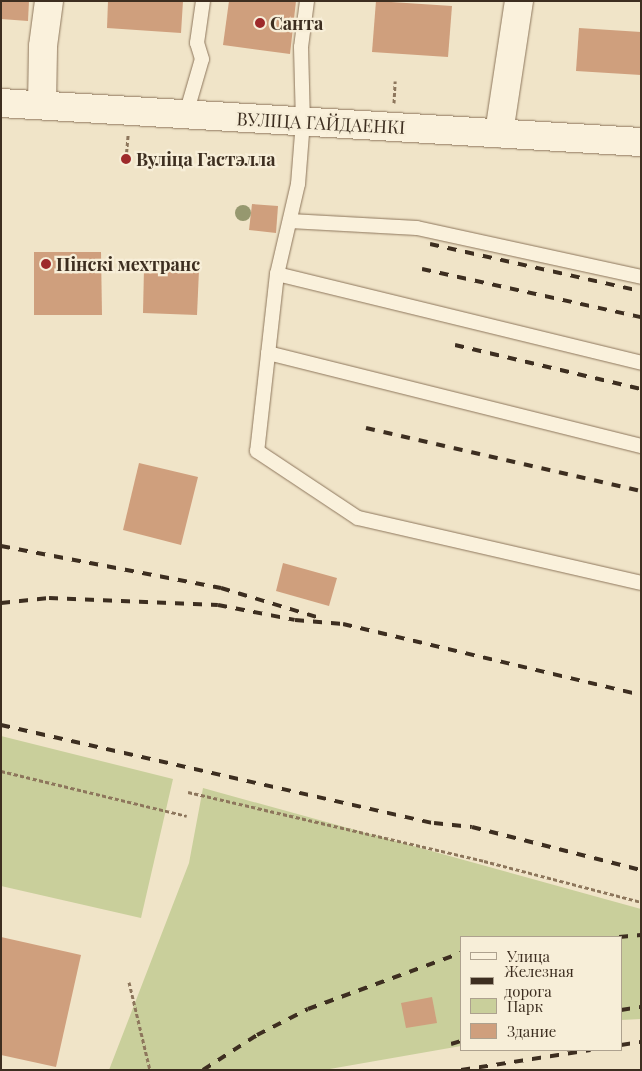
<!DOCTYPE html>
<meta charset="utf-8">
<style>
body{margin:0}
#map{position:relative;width:642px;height:1071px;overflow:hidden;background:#f0e4c8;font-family:"Playfair Display",serif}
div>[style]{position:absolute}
.green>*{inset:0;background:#c9cf9b}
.building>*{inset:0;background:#cf9f7d}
.path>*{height:3px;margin-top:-1.5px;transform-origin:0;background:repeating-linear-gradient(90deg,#8d765c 0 4px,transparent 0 6.5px)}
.roads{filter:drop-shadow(0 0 1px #8d765c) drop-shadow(0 0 1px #8d765c)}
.lane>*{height:14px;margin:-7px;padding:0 7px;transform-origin:7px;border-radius:7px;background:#faf1dc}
.street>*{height:28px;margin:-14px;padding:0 14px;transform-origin:14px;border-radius:14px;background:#faf1dc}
.secondary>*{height:28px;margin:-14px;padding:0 14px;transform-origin:14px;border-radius:14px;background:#faf1dc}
.rail>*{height:4px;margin-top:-2px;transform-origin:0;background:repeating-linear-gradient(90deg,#3d2e20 0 9px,transparent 0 18px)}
.trees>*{width:16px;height:16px;margin:-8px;border-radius:50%;background:#96986f}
.dots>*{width:14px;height:14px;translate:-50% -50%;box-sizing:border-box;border:2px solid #f7eed8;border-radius:50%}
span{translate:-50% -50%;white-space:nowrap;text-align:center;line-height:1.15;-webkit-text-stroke:4.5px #f7eed8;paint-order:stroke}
.poi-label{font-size:18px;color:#3d2e20;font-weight:700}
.left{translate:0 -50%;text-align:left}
.street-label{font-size:18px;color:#3d2e20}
.frame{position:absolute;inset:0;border:2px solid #3d2e20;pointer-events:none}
.legend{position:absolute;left:460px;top:936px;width:162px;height:115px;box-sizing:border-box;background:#f7eed8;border:1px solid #ada18e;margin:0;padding:6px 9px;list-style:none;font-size:15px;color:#3d2e20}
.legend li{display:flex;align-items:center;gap:10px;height:25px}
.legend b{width:25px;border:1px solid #ada18e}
</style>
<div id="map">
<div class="green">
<div style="clip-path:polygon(1px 736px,173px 779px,141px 918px,1px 886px)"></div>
<div style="clip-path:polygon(203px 788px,641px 909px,641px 1019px,621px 1020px,621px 937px,461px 937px,461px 1046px,324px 1070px,109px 1070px,189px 863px)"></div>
</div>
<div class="building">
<div style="clip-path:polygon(1px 1px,29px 1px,28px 21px,1px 19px)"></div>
<div style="clip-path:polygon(108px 1px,183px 1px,181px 33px,107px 28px)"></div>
<div style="clip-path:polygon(229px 1px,296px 1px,290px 54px,223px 45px)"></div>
<div style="clip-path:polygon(376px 1px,452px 6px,448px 57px,372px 52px)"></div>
<div style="clip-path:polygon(579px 28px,641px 32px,641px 75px,576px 71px)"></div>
<div style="clip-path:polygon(252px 204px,278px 206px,276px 233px,249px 230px)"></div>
<div style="clip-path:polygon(34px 252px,101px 252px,102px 315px,34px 315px)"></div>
<div style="clip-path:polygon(144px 268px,199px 270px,197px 315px,143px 313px)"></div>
<div style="clip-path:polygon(139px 463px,198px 477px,181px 545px,123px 530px)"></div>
<div style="clip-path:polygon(283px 563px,337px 578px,329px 606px,276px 591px)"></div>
<div style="clip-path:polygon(1px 937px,81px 955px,56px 1067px,1px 1055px)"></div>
<div style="clip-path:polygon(432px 997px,437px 1023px,406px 1028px,401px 1003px)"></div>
</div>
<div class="path">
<div style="left:394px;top:103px;width:22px;rotate:-87deg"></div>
<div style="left:126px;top:159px;width:25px;rotate:-85deg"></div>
<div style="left:1px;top:771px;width:191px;rotate:13.6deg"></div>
<div style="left:188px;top:792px;width:304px;rotate:13.1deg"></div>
<div style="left:484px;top:861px;width:162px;rotate:14.6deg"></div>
<div style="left:129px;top:982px;width:90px;rotate:76.6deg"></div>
</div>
<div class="roads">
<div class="lane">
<div style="left:307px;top:1px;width:46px;rotate:97.4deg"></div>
<div style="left:301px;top:47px;width:74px;rotate:88.5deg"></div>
<div style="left:303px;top:121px;width:63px;rotate:94.5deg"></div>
<div style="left:298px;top:184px;width:92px;rotate:103.1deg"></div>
<div style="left:277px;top:274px;width:178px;rotate:96.4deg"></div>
<div style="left:257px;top:451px;width:121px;rotate:33.6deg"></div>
<div style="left:358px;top:518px;width:290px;rotate:12.9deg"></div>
<div style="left:186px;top:114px;width:57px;rotate:-73.8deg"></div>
<div style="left:202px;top:59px;width:17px;rotate:-107deg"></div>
<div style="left:197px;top:43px;width:42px;rotate:-81.9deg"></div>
<div style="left:290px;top:221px;width:127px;rotate:3.2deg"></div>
<div style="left:417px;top:228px;width:229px;rotate:12.3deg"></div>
<div style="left:277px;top:274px;width:375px;rotate:13.7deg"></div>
<div style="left:268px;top:353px;width:384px;rotate:14deg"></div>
</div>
<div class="street">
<div style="left:42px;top:105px;width:59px;rotate:-89deg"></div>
<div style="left:43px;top:46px;width:45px;rotate:-82.4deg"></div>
<div style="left:499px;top:133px;width:134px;rotate:-81.4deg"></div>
</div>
<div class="secondary">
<div style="left:1px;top:103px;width:641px;rotate:3.49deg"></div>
</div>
</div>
<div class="rail">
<div style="left:430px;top:244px;width:216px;rotate:12.6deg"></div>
<div style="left:422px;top:269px;width:224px;rotate:12.4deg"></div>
<div style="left:455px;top:345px;width:191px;rotate:13.3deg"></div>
<div style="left:366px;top:428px;width:282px;rotate:12.9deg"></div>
<div style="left:1px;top:546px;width:224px;rotate:10.8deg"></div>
<div style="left:221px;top:588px;width:103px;rotate:16.9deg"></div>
<div style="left:1px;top:603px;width:48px;rotate:-5.9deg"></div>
<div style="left:49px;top:598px;width:169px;rotate:2.4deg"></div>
<div style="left:218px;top:605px;width:78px;rotate:11deg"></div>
<div style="left:295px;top:620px;width:48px;rotate:4.8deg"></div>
<div style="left:343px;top:624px;width:306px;rotate:13.4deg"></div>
<div style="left:1px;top:725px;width:444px;rotate:12.8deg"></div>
<div style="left:434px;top:823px;width:38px;rotate:6deg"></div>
<div style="left:472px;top:827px;width:174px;rotate:14.3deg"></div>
<div style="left:619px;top:937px;width:22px;rotate:-5deg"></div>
<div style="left:621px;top:1010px;width:20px;rotate:-9deg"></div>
<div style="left:451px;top:1044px;width:10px;rotate:-17deg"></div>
<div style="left:621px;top:1045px;width:20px;rotate:-9deg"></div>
<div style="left:203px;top:1070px;width:64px;rotate:-32.9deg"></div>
<div style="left:257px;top:1035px;width:57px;rotate:-27deg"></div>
<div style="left:308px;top:1009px;width:163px;rotate:-20.1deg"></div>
<div style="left:461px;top:1070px;width:131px;rotate:-8.8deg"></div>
</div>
<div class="trees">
<div style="left:243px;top:213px"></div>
</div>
<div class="dots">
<div style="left:260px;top:23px;background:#9e2a2b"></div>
<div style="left:126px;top:159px;background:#9e2a2b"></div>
<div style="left:46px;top:264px;background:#9e2a2b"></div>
</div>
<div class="poi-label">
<span class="left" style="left:270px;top:23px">Санта</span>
<span class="left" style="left:136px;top:159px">Вуліца Гастэлла</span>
<span class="left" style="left:56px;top:264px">Пінскі мехтранс</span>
</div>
<div class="street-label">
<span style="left:321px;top:123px;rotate:3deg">ВУЛІЦА ГАЙДАЕНКІ</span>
</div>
<div class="frame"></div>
<ul class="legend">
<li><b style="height:6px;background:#faf1dc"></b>Улица</li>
<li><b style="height:6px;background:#3d2e20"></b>Железная дорога</li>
<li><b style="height:14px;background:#c9cf9b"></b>Парк</li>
<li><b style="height:14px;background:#cf9f7d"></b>Здание</li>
</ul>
</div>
